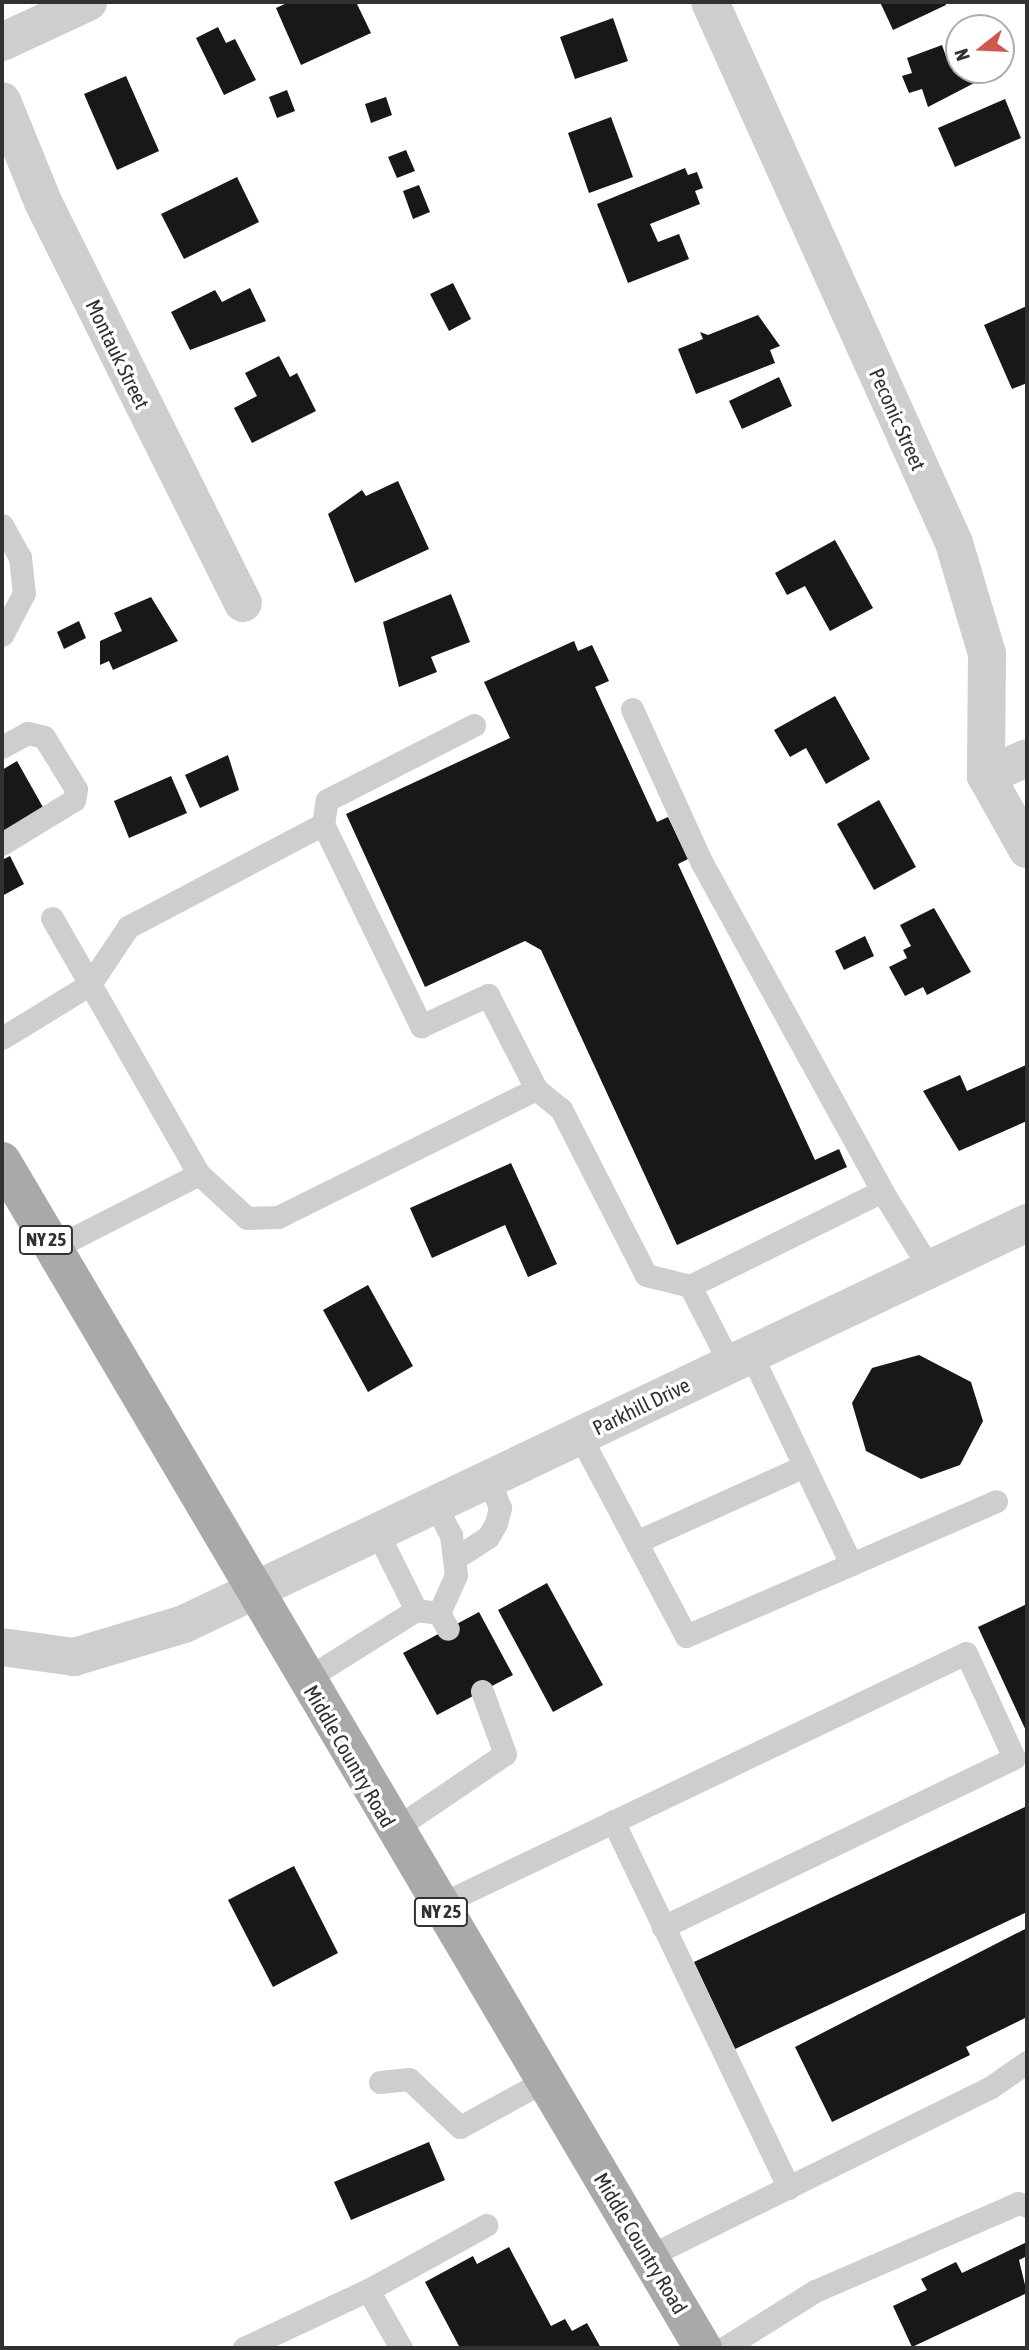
<!DOCTYPE html>
<style>
body{margin:0}
#map{position:relative;width:1029px;height:2350px;overflow:hidden;background:#fff;font-family:"Asap Condensed",sans-serif}
div>[style]{position:absolute}
.building>*{inset:0;background:#181818}
.lane>*{height:23px;margin:-11.5px;padding:0 11.5px;transform-origin:11.5px;border-radius:11.5px;background:#cecece}
.street>*{height:38px;margin:-19px;padding:0 19px;transform-origin:19px;border-radius:19px;background:#cecece}
.primary>*{height:38px;margin:-19px;padding:0 19px;transform-origin:19px;border-radius:19px;background:#a9a9a9}
span{translate:-50% -50%;white-space:nowrap;text-align:center;line-height:1.15;-webkit-text-stroke:7px #fff;paint-order:stroke}
.shield-label span{padding:2px 5px;background:#fff;border:2px solid;border-radius:5px;-webkit-text-stroke-width:0}
.shield-label{font-size:19px;color:#313131;font-weight:700}
.street-label{font-size:21px;color:#313131}
.frame{position:absolute;inset:0;border:4px solid #313131;pointer-events:none}
.north{position:absolute;left:945px;top:14px;width:70px;height:70px;box-sizing:border-box;background:#fff;border:2px solid #adadad;border-radius:50%;rotate:252deg;font-size:19px;font-weight:700;line-height:28px;text-align:center;color:#313131}
.north::after{content:'';display:block;margin:auto;width:24px;height:32px;background:#d1574a;clip-path:polygon(50% 0,100% 100%,50% 72%,0 100%)}
</style>
<div id="map">
<div class="building">
<div style="clip-path:polygon(289px 2px,356px 2px,371px 33px,301px 65px,276px 8px)"></div>
<div style="clip-path:polygon(880px 2px,945px 2px,946px 5px,893px 30px)"></div>
<div style="clip-path:polygon(613px 18px,628px 61px,575px 79px,560px 37px)"></div>
<div style="clip-path:polygon(218px 27px,226px 43px,235px 39px,256px 80px,224px 95px,196px 38px)"></div>
<div style="clip-path:polygon(942px 45px,947px 59px,959px 55px,959px 70px,977px 70px,980px 80px,928px 107px,922px 89px,909px 93px,902px 76px,912px 73px,907px 58px)"></div>
<div style="clip-path:polygon(126px 76px,159px 151px,117px 170px,84px 94px)"></div>
<div style="clip-path:polygon(287px 90px,295px 111px,277px 118px,269px 97px)"></div>
<div style="clip-path:polygon(386px 97px,392px 115px,371px 123px,365px 104px)"></div>
<div style="clip-path:polygon(1005px 99px,1021px 138px,955px 167px,938px 128px)"></div>
<div style="clip-path:polygon(611px 117px,633px 177px,589px 193px,568px 133px)"></div>
<div style="clip-path:polygon(406px 150px,415px 171px,397px 178px,388px 157px)"></div>
<div style="clip-path:polygon(685px 168px,688px 175px,697px 172px,703px 188px,695px 191px,700px 204px,650px 224px,658px 242px,679px 234px,689px 259px,628px 283px,597px 204px)"></div>
<div style="clip-path:polygon(237px 177px,259px 222px,184px 259px,161px 214px)"></div>
<div style="clip-path:polygon(419px 185px,430px 212px,413px 219px,403px 191px)"></div>
<div style="clip-path:polygon(453px 283px,471px 319px,449px 331px,430px 294px)"></div>
<div style="clip-path:polygon(250px 288px,266px 321px,190px 350px,171px 312px,215px 290px,222px 302px)"></div>
<div style="clip-path:polygon(1027px 306px,1027px 383px,1012px 389px,984px 325px)"></div>
<div style="clip-path:polygon(758px 315px,780px 346px,770px 350px,775px 363px,696px 394px,678px 349px,703px 339px,700px 332px,708px 335px)"></div>
<div style="clip-path:polygon(279px 356px,290px 377px,297px 373px,316px 411px,252px 443px,234px 408px,257px 396px,245px 373px)"></div>
<div style="clip-path:polygon(779px 377px,792px 406px,742px 429px,729px 401px)"></div>
<div style="clip-path:polygon(398px 481px,429px 549px,355px 583px,328px 514px,362px 490px,366px 496px)"></div>
<div style="clip-path:polygon(835px 540px,873px 608px,830px 631px,805px 586px,787px 595px,775px 573px)"></div>
<div style="clip-path:polygon(451px 594px,470px 642px,431px 657px,437px 672px,399px 687px,383px 622px)"></div>
<div style="clip-path:polygon(151px 597px,178px 641px,113px 670px,109px 661px,100px 665px,100px 641px,122px 631px,114px 613px)"></div>
<div style="clip-path:polygon(79px 621px,86px 638px,64px 649px,57px 632px)"></div>
<div style="clip-path:polygon(574px 641px,578px 651px,592px 645px,609px 681px,595px 687px,657px 822px,668px 817px,688px 859px,678px 864px,815px 1160px,839px 1149px,847px 1167px,677px 1245px,541px 950px,525px 941px,425px 987px,346px 814px,510px 738px,484px 682px)"></div>
<div style="clip-path:polygon(835px 696px,870px 759px,826px 784px,806px 748px,790px 757px,774px 730px)"></div>
<div style="clip-path:polygon(228px 755px,239px 790px,200px 808px,185px 775px)"></div>
<div style="clip-path:polygon(17px 761px,44px 809px,2px 833px,2px 770px)"></div>
<div style="clip-path:polygon(171px 776px,187px 813px,129px 838px,114px 801px)"></div>
<div style="clip-path:polygon(879px 800px,916px 867px,874px 890px,837px 824px)"></div>
<div style="clip-path:polygon(10px 856px,24px 884px,2px 896px,2px 860px)"></div>
<div style="clip-path:polygon(934px 908px,971px 972px,927px 995px,923px 987px,905px 996px,889px 967px,907px 958px,903px 950px,911px 946px,900px 925px)"></div>
<div style="clip-path:polygon(865px 936px,874px 956px,844px 970px,835px 951px)"></div>
<div style="clip-path:polygon(1026px 1065px,1027px 1121px,959px 1151px,923px 1091px,960px 1075px,967px 1091px)"></div>
<div style="clip-path:polygon(511px 1163px,557px 1264px,528px 1277px,505px 1225px,432px 1258px,410px 1208px)"></div>
<div style="clip-path:polygon(368px 1285px,413px 1366px,368px 1392px,323px 1310px)"></div>
<div style="clip-path:polygon(919px 1355px,971px 1382px,983px 1421px,960px 1465px,921px 1479px,866px 1451px,852px 1403px,872px 1368px)"></div>
<div style="clip-path:polygon(547px 1583px,603px 1685px,553px 1712px,498px 1610px)"></div>
<div style="clip-path:polygon(1027px 1604px,1027px 1733px,978px 1627px)"></div>
<div style="clip-path:polygon(479px 1612px,513px 1675px,437px 1715px,403px 1653px)"></div>
<div style="clip-path:polygon(1027px 1806px,1027px 1912px,735px 2049px,694px 1962px)"></div>
<div style="clip-path:polygon(294px 1866px,338px 1953px,273px 1987px,228px 1900px)"></div>
<div style="clip-path:polygon(1027px 1928px,1027px 2017px,966px 2047px,970px 2055px,832px 2122px,795px 2047px)"></div>
<div style="clip-path:polygon(429px 2142px,445px 2180px,351px 2220px,334px 2182px)"></div>
<div style="clip-path:polygon(1027px 2242px,1027px 2256px,1019px 2260px,1027px 2293px,912px 2347px,893px 2306px,927px 2290px,921px 2279px,956px 2262px,962px 2273px)"></div>
<div style="clip-path:polygon(509px 2247px,551px 2326px,565px 2319px,572px 2331px,587px 2323px,601px 2348px,460px 2348px,425px 2282px,473px 2256px,477px 2264px)"></div>
</div>
<div class="lane">
<div style="left:2px;top:525px;width:37px;rotate:61deg"></div>
<div style="left:20px;top:557px;width:36px;rotate:84deg"></div>
<div style="left:24px;top:593px;width:47px;rotate:117.6deg"></div>
<div style="left:632px;top:709px;width:169px;rotate:65.6deg"></div>
<div style="left:702px;top:863px;width:374px;rotate:61.2deg"></div>
<div style="left:2px;top:747px;width:29px;rotate:-29deg"></div>
<div style="left:27px;top:733px;width:17px;rotate:13deg"></div>
<div style="left:44px;top:737px;width:61px;rotate:58.4deg"></div>
<div style="left:76px;top:789px;width:11px;rotate:100deg"></div>
<div style="left:74px;top:800px;width:84px;rotate:148.6deg"></div>
<div style="left:323px;top:824px;width:24px;rotate:-81deg"></div>
<div style="left:327px;top:800px;width:165px;rotate:-27deg"></div>
<div style="left:52px;top:918px;width:76px;rotate:60.1deg"></div>
<div style="left:90px;top:984px;width:69px;rotate:-56.3deg"></div>
<div style="left:128px;top:927px;width:221px;rotate:-27.8deg"></div>
<div style="left:323px;top:824px;width:225px;rotate:64.1deg"></div>
<div style="left:421px;top:1026px;width:74px;rotate:-24.8deg"></div>
<div style="left:488px;top:995px;width:106px;rotate:62.9deg"></div>
<div style="left:2px;top:1038px;width:103px;rotate:-31.5deg"></div>
<div style="left:90px;top:984px;width:219px;rotate:60.2deg"></div>
<div style="left:52px;top:1249px;width:165px;rotate:-27deg"></div>
<div style="left:199px;top:1174px;width:65px;rotate:42.5deg"></div>
<div style="left:247px;top:1218px;width:31px;rotate:-2deg"></div>
<div style="left:278px;top:1217px;width:288px;rotate:-26.4deg"></div>
<div style="left:536px;top:1089px;width:32px;rotate:39deg"></div>
<div style="left:561px;top:1109px;width:186px;rotate:62.9deg"></div>
<div style="left:646px;top:1275px;width:45px;rotate:14deg"></div>
<div style="left:690px;top:1286px;width:88px;rotate:62.9deg"></div>
<div style="left:690px;top:1286px;width:214px;rotate:-26.3deg"></div>
<div style="left:882px;top:1191px;width:92px;rotate:58.4deg"></div>
<div style="left:751px;top:1354px;width:233px;rotate:64.5deg"></div>
<div style="left:580px;top:1436px;width:226px;rotate:62.1deg"></div>
<div style="left:686px;top:1636px;width:338px;rotate:-23.5deg"></div>
<div style="left:435px;top:1505px;width:34px;rotate:62deg"></div>
<div style="left:451px;top:1535px;width:40px;rotate:82.9deg"></div>
<div style="left:456px;top:1575px;width:42px;rotate:114.1deg"></div>
<div style="left:377px;top:1532px;width:87px;rotate:63.4deg"></div>
<div style="left:636px;top:1542px;width:184px;rotate:-24.3deg"></div>
<div style="left:454px;top:1559px;width:40px;rotate:-32.9deg"></div>
<div style="left:488px;top:1537px;width:16px;rotate:-60deg"></div>
<div style="left:496px;top:1523px;width:16px;rotate:-75deg"></div>
<div style="left:500px;top:1508px;width:31px;rotate:-111deg"></div>
<div style="left:306px;top:1679px;width:130px;rotate:-32.1deg"></div>
<div style="left:416px;top:1610px;width:23px;rotate:7deg"></div>
<div style="left:439px;top:1613px;width:18px;rotate:61deg"></div>
<div style="left:613px;top:1821px;width:407px;rotate:64.4deg"></div>
<div style="left:393px;top:1830px;width:135px;rotate:-34.2deg"></div>
<div style="left:505px;top:1754px;width:67px;rotate:-110.1deg"></div>
<div style="left:437px;top:1906px;width:586px;rotate:-25.56deg"></div>
<div style="left:966px;top:1653px;width:115px;rotate:65.4deg"></div>
<div style="left:1014px;top:1758px;width:390px;rotate:154.3deg"></div>
<div style="left:380px;top:2082px;width:29px;rotate:-6deg"></div>
<div style="left:409px;top:2079px;width:70px;rotate:43.3deg"></div>
<div style="left:460px;top:2127px;width:96px;rotate:-28.7deg"></div>
<div style="left:649px;top:2256px;width:381px;rotate:-26.3deg"></div>
<div style="left:991px;top:2087px;width:44px;rotate:-34.8deg"></div>
<div style="left:368px;top:2290px;width:135px;rotate:-28.8deg"></div>
<div style="left:244px;top:2348px;width:137px;rotate:-25.1deg"></div>
<div style="left:368px;top:2290px;width:67px;rotate:60.4deg"></div>
<div style="left:724px;top:2348px;width:107px;rotate:-32.1deg"></div>
<div style="left:815px;top:2291px;width:221px;rotate:-23.4deg"></div>
<div style="left:1018px;top:2203px;width:9px;rotate:18deg"></div>
</div>
<div class="street">
<div style="left:710px;top:2px;width:593px;rotate:65.72deg"></div>
<div style="left:954px;top:543px;width:116px;rotate:73.4deg"></div>
<div style="left:987px;top:654px;width:122px;rotate:90.5deg"></div>
<div style="left:986px;top:776px;width:84px;rotate:60.7deg"></div>
<div style="left:2px;top:42px;width:95px;rotate:-24.9deg"></div>
<div style="left:2px;top:101px;width:109px;rotate:67.9deg"></div>
<div style="left:43px;top:202px;width:448px;rotate:63.5deg"></div>
<div style="left:986px;top:776px;width:45px;rotate:-23.7deg"></div>
<div style="left:2px;top:1647px;width:73px;rotate:7.9deg"></div>
<div style="left:74px;top:1657px;width:115px;rotate:-16.7deg"></div>
<div style="left:184px;top:1624px;width:934px;rotate:-25.44deg"></div>
</div>
<div class="primary">
<div style="left:2px;top:1161px;width:1379px;rotate:59.44deg"></div>
</div>
<div class="shield-label">
<span style="left:46px;top:1240px">NY 25</span>
<span style="left:441px;top:1912px">NY 25</span>
</div>
<div class="street-label">
<span style="left:118px;top:354px;rotate:64deg">Montauk Street</span>
<span style="left:898px;top:419px;rotate:66deg">Peconic Street</span>
<span style="left:641px;top:1406px;rotate:-26deg">Parkhill Drive</span>
<span style="left:350px;top:1756px;rotate:60deg">Middle Country Road</span>
<span style="left:641px;top:2243px;rotate:59deg">Middle Country Road</span>
</div>
<div class="frame"></div>
<div class="north">N</div>
</div>
